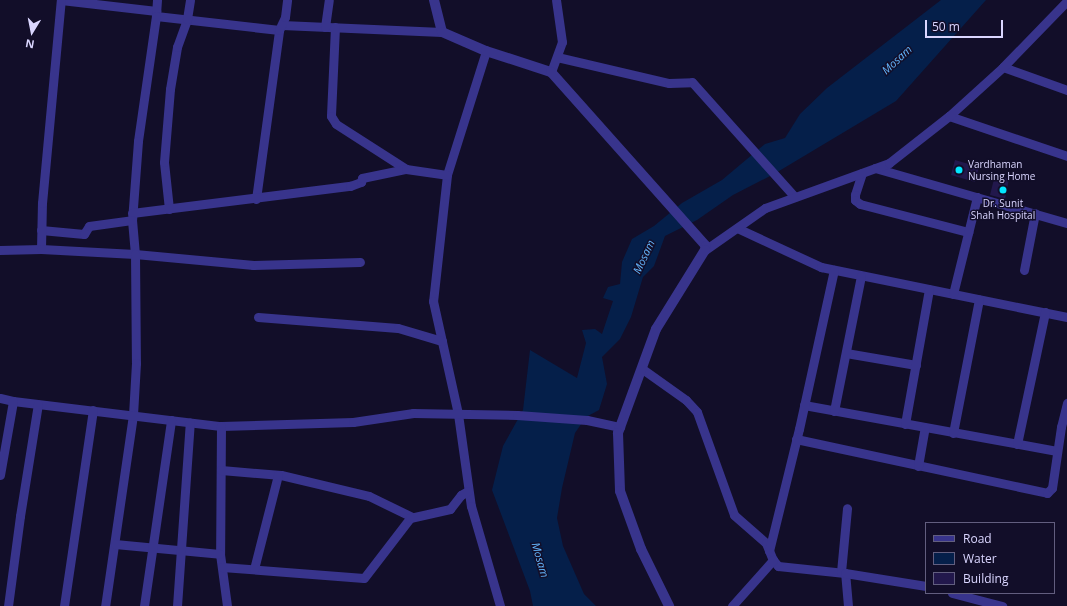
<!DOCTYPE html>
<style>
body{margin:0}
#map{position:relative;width:1067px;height:606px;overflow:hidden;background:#120e29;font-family:"Open Sans",sans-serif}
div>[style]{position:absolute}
.water>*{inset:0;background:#051f4a}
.building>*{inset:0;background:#22184c}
.minor>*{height:9px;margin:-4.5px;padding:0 4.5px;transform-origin:4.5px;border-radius:4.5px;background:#38348c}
.tertiary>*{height:10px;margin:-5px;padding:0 5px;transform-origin:5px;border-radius:5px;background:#38348c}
.dots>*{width:11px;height:11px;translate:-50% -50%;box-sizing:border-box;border:2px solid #120e29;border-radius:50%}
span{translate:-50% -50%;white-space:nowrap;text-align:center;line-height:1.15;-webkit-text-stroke:3px #120e29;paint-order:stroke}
.poi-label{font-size:10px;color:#dad6ff}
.left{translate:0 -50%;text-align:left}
.water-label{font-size:11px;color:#64b7ff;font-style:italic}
.legend{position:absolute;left:925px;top:522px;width:130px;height:72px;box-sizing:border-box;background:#120e29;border:1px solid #625e7f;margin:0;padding:5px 7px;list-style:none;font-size:12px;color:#dad6ff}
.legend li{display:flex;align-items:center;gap:8px;height:20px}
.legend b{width:20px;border:1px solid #625e7f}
.north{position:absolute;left:12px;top:12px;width:40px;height:40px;-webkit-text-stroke:3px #120e29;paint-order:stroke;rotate:190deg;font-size:11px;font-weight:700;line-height:16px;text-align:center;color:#dad6ff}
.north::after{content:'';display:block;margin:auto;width:14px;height:18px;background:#dad6ff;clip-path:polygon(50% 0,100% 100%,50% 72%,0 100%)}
.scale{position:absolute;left:925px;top:20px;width:78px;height:18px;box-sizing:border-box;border:2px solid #dad6ff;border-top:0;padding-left:5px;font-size:12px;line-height:14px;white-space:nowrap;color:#dad6ff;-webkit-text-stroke:3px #120e29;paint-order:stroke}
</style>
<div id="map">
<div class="water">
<div style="clip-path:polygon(941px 0,986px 0,896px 101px,774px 174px,733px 195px,697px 220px,665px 236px,654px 266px,643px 277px,631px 317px,620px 339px,602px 357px,607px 384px,599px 410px,586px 417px,575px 433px,562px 488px,557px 518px,563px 546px,584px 594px,596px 606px,533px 606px,530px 591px,492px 490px,503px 446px,523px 410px,530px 350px,577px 378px,586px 343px,582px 330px,595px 329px,602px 334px,613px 301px,603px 298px,608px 287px,620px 284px,622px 262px,632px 239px,654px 226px,682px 203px,722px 180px,765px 144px,785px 138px,800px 114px,827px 88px)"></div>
</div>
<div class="building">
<div style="clip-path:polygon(955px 160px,979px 167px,975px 182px,951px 175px)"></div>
<div style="clip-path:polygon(995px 175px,1009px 179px,1005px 199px,990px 195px)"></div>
</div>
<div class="minor">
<div style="left:61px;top:0;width:96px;rotate:6.6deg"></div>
<div style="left:157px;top:0;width:16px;rotate:94deg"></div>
<div style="left:156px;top:16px;width:124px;rotate:6.5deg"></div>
<div style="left:156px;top:16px;width:126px;rotate:98.2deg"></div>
<div style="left:138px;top:141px;width:79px;rotate:94.3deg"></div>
<div style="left:132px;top:220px;width:34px;rotate:85deg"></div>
<div style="left:135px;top:254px;width:119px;rotate:5.3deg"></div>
<div style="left:253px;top:265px;width:107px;rotate:-1.6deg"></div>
<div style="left:282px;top:25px;width:160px;rotate:2.5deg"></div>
<div style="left:325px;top:27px;width:27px;rotate:-82deg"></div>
<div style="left:335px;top:27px;width:89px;rotate:92.6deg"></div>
<div style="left:331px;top:116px;width:9px;rotate:58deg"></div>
<div style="left:336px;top:124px;width:83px;rotate:32.7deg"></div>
<div style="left:486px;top:51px;width:130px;rotate:107.5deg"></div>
<div style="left:447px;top:175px;width:127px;rotate:96.3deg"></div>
<div style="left:433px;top:301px;width:116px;rotate:77.5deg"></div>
<div style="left:458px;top:414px;width:93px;rotate:82deg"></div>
<div style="left:471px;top:506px;width:104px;rotate:73.8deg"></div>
<div style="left:557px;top:57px;width:115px;rotate:13.1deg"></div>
<div style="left:669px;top:83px;width:23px;rotate:-2deg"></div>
<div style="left:692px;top:82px;width:154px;rotate:48.2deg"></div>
<div style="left:1003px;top:67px;width:68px;rotate:19.8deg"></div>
<div style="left:551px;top:72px;width:32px;rotate:-70deg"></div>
<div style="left:562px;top:42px;width:42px;rotate:-98.1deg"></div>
<div style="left:949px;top:116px;width:125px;rotate:18.7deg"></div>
<div style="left:875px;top:168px;width:200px;rotate:16deg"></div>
<div style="left:862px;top:173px;width:23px;rotate:108deg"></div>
<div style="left:855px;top:195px;width:5px;rotate:90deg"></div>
<div style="left:855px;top:200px;width:6px;rotate:39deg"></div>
<div style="left:860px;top:204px;width:112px;rotate:14.5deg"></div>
<div style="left:256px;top:199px;width:171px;rotate:-82.2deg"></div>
<div style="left:279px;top:30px;width:14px;rotate:-65deg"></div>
<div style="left:285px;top:17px;width:17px;rotate:-83deg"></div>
<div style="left:169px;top:209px;width:47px;rotate:-96.1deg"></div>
<div style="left:164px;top:162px;width:73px;rotate:-85.3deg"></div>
<div style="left:170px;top:89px;width:43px;rotate:-80.5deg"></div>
<div style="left:177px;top:47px;width:30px;rotate:-70deg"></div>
<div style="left:187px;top:19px;width:19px;rotate:-81deg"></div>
<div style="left:132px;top:213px;width:220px;rotate:-7.1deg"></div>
<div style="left:350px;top:186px;width:12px;rotate:-20deg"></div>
<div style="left:361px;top:182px;width:4px;rotate:-76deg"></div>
<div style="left:362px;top:178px;width:45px;rotate:-11.6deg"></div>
<div style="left:406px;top:169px;width:41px;rotate:8.3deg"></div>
<div style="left:737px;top:228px;width:93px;rotate:24.9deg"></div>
<div style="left:821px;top:267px;width:251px;rotate:11.5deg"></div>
<div style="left:41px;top:230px;width:43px;rotate:5.3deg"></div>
<div style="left:84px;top:234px;width:9px;rotate:-58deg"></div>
<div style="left:89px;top:226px;width:43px;rotate:-7.9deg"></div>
<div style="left:41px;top:249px;width:46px;rotate:-88.8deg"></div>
<div style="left:42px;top:203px;width:204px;rotate:-84.7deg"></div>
<div style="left:0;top:250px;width:41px;rotate:-1.4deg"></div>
<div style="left:41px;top:249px;width:94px;rotate:3deg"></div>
<div style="left:135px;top:254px;width:109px;rotate:89.5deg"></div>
<div style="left:136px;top:363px;width:52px;rotate:93.3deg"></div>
<div style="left:133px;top:415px;width:193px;rotate:98.3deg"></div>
<div style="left:705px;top:250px;width:73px;rotate:-35deg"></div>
<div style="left:765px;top:208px;width:132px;rotate:-19.9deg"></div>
<div style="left:889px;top:163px;width:76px;rotate:-38.1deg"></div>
<div style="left:949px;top:116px;width:73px;rotate:-42.2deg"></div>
<div style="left:1003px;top:67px;width:92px;rotate:-45.9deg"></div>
<div style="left:1024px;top:270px;width:58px;rotate:-79.1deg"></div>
<div style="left:953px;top:294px;width:100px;rotate:-76.1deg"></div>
<div style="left:258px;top:317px;width:140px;rotate:4.5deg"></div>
<div style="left:398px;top:328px;width:46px;rotate:16.5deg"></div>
<div style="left:846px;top:353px;width:71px;rotate:9.7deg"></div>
<div style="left:641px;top:368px;width:55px;rotate:35.4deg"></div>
<div style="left:686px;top:400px;width:16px;rotate:47deg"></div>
<div style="left:697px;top:412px;width:109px;rotate:70.2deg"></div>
<div style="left:734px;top:515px;width:43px;rotate:41.2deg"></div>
<div style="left:766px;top:543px;width:18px;rotate:68deg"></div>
<div style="left:773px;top:560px;width:8px;rotate:50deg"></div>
<div style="left:778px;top:566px;width:67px;rotate:6deg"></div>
<div style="left:0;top:398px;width:13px;rotate:13deg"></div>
<div style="left:13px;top:401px;width:209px;rotate:6.9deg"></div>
<div style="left:221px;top:426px;width:132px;rotate:-1.7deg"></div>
<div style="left:353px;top:422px;width:61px;rotate:-8.5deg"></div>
<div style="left:413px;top:413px;width:104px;rotate:1.1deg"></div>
<div style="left:517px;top:415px;width:70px;rotate:4.1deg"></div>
<div style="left:587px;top:420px;width:34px;rotate:12deg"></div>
<div style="left:804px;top:405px;width:257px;rotate:10.3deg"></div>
<div style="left:834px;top:411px;width:138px;rotate:-78.7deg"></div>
<div style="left:905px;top:424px;width:137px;rotate:-79.9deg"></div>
<div style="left:221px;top:426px;width:128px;rotate:90.4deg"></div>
<div style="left:220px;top:554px;width:52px;rotate:82.3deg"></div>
<div style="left:953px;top:433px;width:136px;rotate:-79deg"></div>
<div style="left:796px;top:439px;width:257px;rotate:12.1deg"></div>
<div style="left:1047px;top:493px;width:7px;rotate:-45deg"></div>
<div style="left:1052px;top:488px;width:62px;rotate:-81.6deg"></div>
<div style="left:1061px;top:427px;width:25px;rotate:-76deg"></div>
<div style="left:1017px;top:444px;width:135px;rotate:-78deg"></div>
<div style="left:918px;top:466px;width:39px;rotate:-80deg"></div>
<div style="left:221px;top:470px;width:60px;rotate:4.8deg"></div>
<div style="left:281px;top:475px;width:90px;rotate:13.4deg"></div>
<div style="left:369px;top:496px;width:48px;rotate:26deg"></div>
<div style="left:0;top:475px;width:75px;rotate:-80deg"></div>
<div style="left:115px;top:544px;width:105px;rotate:5.4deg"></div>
<div style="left:769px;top:551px;width:126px;rotate:-76.2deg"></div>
<div style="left:799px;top:429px;width:163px;rotate:-77.6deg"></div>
<div style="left:222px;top:567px;width:142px;rotate:4.4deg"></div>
<div style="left:364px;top:578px;width:76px;rotate:-52.5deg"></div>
<div style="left:410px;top:518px;width:41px;rotate:-12.7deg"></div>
<div style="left:450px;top:509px;width:18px;rotate:-52deg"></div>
<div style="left:461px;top:495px;width:8px;rotate:-30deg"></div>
<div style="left:254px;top:569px;width:97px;rotate:-75.7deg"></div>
<div style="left:841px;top:572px;width:64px;rotate:-84.6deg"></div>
<div style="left:952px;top:593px;width:52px;rotate:14.6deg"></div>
<div style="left:8px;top:606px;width:91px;rotate:-82.4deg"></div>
<div style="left:20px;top:516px;width:113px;rotate:-80.9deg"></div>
<div style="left:64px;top:606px;width:198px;rotate:-81.6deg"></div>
<div style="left:144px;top:606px;width:188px;rotate:-81.7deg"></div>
<div style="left:177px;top:606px;width:184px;rotate:-86deg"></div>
<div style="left:732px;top:606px;width:62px;rotate:-48.3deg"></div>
<div style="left:848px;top:606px;width:33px;rotate:-95deg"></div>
<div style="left:845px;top:573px;width:82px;rotate:9.1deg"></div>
</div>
<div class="tertiary">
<div style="left:434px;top:0;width:33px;rotate:76deg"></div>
<div style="left:442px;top:32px;width:48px;rotate:23.4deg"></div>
<div style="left:486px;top:51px;width:68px;rotate:17.9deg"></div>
<div style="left:551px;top:72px;width:233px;rotate:48.3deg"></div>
<div style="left:706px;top:246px;width:4px;rotate:104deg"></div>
<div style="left:705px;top:250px;width:93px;rotate:121.8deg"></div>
<div style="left:656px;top:329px;width:111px;rotate:110.1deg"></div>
<div style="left:618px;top:433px;width:58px;rotate:88deg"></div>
<div style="left:620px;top:491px;width:62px;rotate:70.1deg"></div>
<div style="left:641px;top:549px;width:64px;rotate:63.8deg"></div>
</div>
<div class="dots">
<div style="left:959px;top:170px;background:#02e6ff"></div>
<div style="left:1003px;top:190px;background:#02e6ff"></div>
</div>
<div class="poi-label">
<span class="left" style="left:968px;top:170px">Vardhaman<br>Nursing Home</span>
<span style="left:1003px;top:209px">Dr. Sunit<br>Shah Hospital</span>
</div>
<div class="water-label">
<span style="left:897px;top:60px;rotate:-43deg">Mosam</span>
<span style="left:644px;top:257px;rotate:-65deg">Mosam</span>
<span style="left:540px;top:560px;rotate:74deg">Mosam</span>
</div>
<ul class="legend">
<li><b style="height:5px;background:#38348c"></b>Road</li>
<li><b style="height:11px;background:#051f4a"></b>Water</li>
<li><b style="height:11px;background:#22184c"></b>Building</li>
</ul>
<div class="north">N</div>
<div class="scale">50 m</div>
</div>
